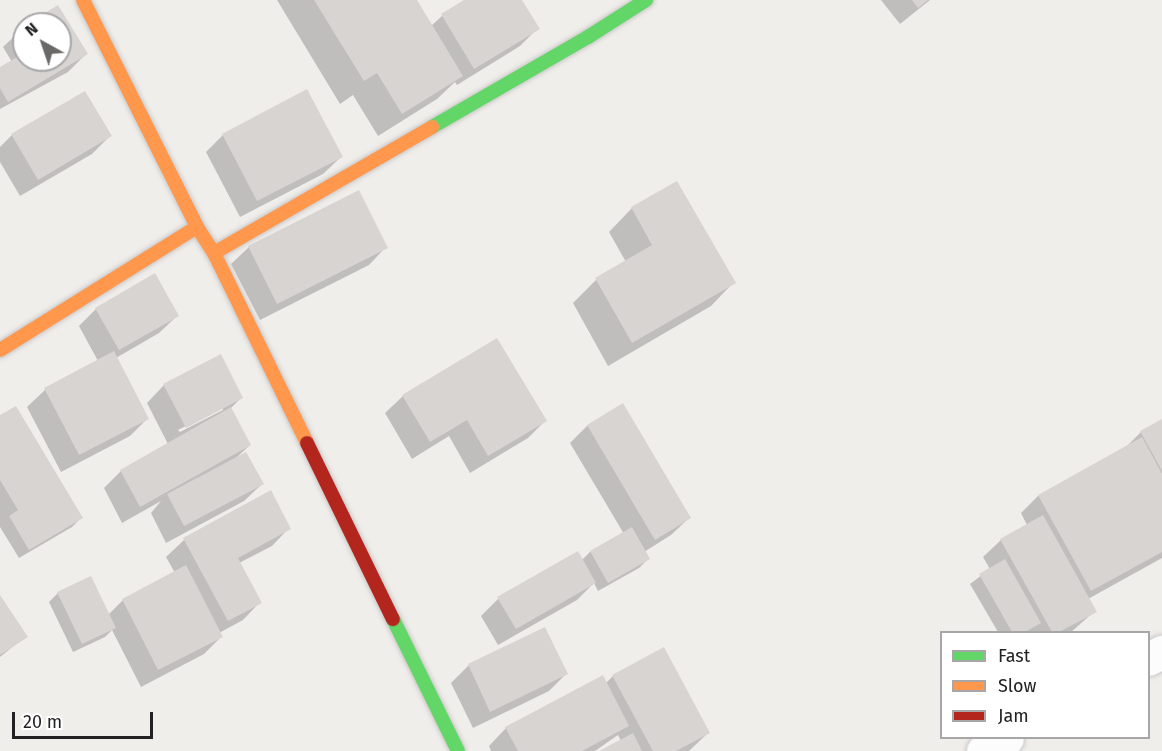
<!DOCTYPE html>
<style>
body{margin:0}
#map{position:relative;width:1162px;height:751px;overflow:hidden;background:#f0eeeb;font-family:"Fira Sans",sans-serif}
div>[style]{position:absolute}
.shadow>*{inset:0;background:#0003}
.building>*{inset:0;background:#d7d4d2}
.roads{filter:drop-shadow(0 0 2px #c9c8c7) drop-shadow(0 0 2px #c9c8c7)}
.street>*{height:33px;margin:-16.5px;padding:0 16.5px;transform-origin:16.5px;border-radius:16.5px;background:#fdfcfc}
.fast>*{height:14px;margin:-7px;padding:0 7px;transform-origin:7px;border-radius:7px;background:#63d668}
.slow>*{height:14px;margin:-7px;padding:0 7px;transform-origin:7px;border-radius:7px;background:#ff974d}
.jam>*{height:14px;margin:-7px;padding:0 7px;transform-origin:7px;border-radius:7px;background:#b3261e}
span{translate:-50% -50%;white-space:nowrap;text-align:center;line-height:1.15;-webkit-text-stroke:5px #fff;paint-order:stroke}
.legend{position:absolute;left:940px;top:631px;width:210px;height:108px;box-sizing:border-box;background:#fff;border:2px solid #a7a7a7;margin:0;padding:8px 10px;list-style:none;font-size:18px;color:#222}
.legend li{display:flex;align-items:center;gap:12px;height:30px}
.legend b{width:30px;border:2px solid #a7a7a7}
.north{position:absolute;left:12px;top:12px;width:60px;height:60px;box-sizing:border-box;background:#fff;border:2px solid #a7a7a7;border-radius:50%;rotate:320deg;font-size:16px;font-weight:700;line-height:24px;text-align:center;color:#222}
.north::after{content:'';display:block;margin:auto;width:21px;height:27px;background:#6a6968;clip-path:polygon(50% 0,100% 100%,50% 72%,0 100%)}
.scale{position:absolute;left:12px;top:712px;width:141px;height:27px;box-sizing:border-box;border:3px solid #222;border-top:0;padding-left:8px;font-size:18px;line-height:21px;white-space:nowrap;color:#222;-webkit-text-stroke:4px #fff;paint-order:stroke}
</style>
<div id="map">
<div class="shadow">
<div style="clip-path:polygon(277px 0,415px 0,431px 26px,442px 16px,467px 0,520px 0,538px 28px,520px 46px,457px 85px,455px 82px,437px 99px,378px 136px,353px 95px,340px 104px)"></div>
<div style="clip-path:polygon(881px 0,930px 0,900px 24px)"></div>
<div style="clip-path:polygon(58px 7px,86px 54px,68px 72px,0 109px,0 69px,12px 62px,3px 47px,21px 30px,24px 28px,24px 60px,60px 60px,60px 24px,30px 24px)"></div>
<div style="clip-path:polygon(84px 93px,110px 136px,92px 154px,20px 196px,0 162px,0 147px,12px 135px)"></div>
<div style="clip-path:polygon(223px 135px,341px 157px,323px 174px,240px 217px,206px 152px)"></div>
<div style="clip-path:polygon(632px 208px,734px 282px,711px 306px,608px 366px,573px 303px,596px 280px,626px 262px,609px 232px)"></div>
<div style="clip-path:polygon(249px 247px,386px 247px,369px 265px,260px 320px,231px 264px)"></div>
<div style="clip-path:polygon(96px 309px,177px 316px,159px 333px,116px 358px,147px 419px,130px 436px,61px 472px,27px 407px,45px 390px,98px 361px,79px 326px)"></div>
<div style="clip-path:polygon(497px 340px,546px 420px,528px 438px,470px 473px,449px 436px,412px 459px,385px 413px,403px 396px)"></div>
<div style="clip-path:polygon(evenodd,164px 385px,241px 398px,230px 409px,250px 445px,235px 459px,262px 484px,244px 501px,166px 543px,151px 513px,161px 501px,122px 523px,104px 488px,121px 471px,168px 444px,147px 403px,164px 385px,223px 407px,223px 410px,180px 432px,178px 430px,223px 407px)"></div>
<div style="clip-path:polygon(622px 405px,689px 518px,671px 535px,644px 552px,648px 559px,639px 568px,598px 591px,594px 583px,577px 600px,498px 645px,481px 616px,498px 599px,582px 560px,590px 552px,624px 534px,570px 443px,587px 426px)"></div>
<div style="clip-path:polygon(0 417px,81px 518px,72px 527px,19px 558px,0 527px)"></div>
<div style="clip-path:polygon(1162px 421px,1162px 558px,1088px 599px,1095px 611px,1071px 632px,998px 632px,970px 584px,990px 569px,983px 557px,1001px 540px,1027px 525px,1021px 513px,1038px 496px,1126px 447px,1141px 432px)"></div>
<div style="clip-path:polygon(289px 528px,272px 546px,239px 563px,260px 602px,243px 620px,219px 633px,221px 637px,204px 654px,141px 687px,112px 630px,105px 637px,73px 652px,49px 602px,58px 593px,108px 615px,123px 600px,175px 573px,166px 557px,184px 540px)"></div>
<div style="clip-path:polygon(0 597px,26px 636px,0 657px)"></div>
<div style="clip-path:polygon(469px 665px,566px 674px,549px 691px,473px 728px,451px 683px)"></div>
<div style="clip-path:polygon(613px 676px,708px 733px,689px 751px,603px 751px,621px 741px,618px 735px,595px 751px,491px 751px,489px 746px,506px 728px,606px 683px)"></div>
</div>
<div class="building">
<div style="clip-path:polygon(314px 0,417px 0,463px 76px,402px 114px,377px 73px,364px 81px)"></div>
<div style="clip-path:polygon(464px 0,522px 0,540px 29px,474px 69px,441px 14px)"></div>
<div style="clip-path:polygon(912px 0,928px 0,918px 8px)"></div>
<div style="clip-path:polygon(58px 5px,88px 54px,8px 102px,0 88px,0 67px,24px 53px,24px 60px,60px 60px,60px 24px,27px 24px)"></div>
<div style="clip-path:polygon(307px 89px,343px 157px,257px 201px,222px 134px)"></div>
<div style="clip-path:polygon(85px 91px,112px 136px,38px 180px,11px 134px)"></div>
<div style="clip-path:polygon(677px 181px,736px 283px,632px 343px,595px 278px,652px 245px,631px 207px)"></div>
<div style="clip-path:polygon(359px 190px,388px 248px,277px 304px,248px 246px)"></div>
<div style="clip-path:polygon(155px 273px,179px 316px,119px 350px,95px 308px)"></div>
<div style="clip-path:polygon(497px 338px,547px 421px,488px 456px,467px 420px,430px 442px,402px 395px)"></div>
<div style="clip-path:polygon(114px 351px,149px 419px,79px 455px,44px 388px)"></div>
<div style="clip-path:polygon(221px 354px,243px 398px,186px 428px,163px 384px)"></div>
<div style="clip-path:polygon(623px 403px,691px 518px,655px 540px,587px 425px)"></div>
<div style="clip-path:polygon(16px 406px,83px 518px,29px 550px,9px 516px,18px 510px,0 480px,0 415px)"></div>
<div style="clip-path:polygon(231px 407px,251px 445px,140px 507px,120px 470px)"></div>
<div style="clip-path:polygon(1162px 419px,1162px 471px,1140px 431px)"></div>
<div style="clip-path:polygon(1142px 437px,1162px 474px,1162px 552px,1091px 591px,1038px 495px)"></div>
<div style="clip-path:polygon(246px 452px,264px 484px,184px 526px,167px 494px)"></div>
<div style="clip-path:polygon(271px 490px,291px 529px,238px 558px,262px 603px,228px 621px,183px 538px)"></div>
<div style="clip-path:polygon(1043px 515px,1097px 612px,1059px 632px,1052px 632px,1000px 539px)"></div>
<div style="clip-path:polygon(632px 527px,650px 559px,608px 583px,590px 551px)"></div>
<div style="clip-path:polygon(578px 551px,596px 583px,516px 629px,497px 597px)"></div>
<div style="clip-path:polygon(1005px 559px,1041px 623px,1025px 632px,1012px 632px,979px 574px)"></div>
<div style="clip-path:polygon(186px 565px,223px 637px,158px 670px,122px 599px)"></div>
<div style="clip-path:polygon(91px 576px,116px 628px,82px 644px,57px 592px)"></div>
<div style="clip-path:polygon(0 595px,28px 637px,0 655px)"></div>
<div style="clip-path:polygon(545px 627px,568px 674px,490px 712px,468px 664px)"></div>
<div style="clip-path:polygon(664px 647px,710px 733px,676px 751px,653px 751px,612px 675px)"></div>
<div style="clip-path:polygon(603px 675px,629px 726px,582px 751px,518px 751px,505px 727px)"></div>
<div style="clip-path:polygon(633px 733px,642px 751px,599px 751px)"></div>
</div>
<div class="roads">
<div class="street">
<div style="left:1148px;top:659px;width:16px;rotate:-27deg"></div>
<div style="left:983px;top:751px;width:27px;rotate:-28deg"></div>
</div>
<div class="fast">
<div style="left:432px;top:127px;width:180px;rotate:-30deg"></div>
<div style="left:588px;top:37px;width:69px;rotate:-32.5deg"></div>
<div style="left:393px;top:619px;width:147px;rotate:63.8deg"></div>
</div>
<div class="slow">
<div style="left:83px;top:0;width:254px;rotate:63.3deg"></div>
<div style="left:197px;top:227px;width:31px;rotate:57deg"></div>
<div style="left:214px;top:253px;width:212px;rotate:63.9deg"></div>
<div style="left:214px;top:253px;width:252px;rotate:-30deg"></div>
<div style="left:0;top:350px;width:232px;rotate:-32deg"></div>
</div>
<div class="jam">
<div style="left:307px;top:443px;width:196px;rotate:64deg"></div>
</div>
</div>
<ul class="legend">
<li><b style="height:8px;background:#63d668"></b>Fast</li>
<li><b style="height:8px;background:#ff974d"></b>Slow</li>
<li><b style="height:8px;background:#b3261e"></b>Jam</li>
</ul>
<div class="north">N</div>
<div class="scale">20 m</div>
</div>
